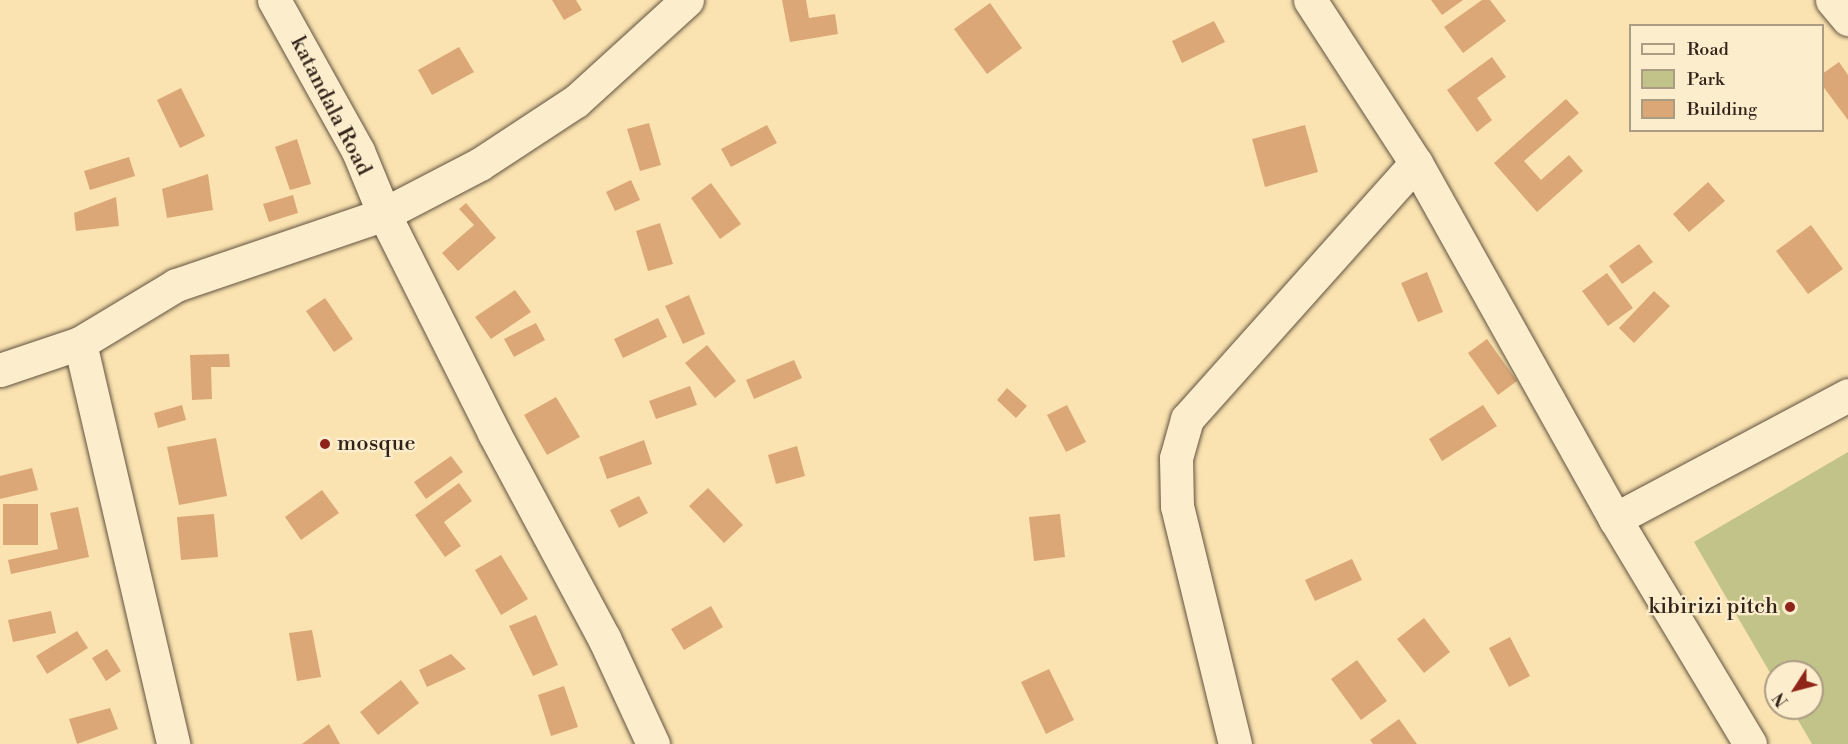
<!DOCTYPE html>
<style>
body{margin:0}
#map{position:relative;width:1848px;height:744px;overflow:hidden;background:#fae3b1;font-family:"Libre Bodoni",serif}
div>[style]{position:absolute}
.green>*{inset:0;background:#c2c388}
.building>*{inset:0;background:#dba777}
.roads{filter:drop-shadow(0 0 2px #63533f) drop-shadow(0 0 2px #63533f)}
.minor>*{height:33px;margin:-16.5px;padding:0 16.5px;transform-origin:16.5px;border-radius:16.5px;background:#fcedcc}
.dots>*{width:16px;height:16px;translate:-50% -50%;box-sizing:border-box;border:3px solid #fcedcc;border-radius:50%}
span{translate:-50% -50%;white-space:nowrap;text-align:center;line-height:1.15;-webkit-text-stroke:4.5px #fcedcc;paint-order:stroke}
.street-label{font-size:22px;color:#312319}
.poi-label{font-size:22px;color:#312319}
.left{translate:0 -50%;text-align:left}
.right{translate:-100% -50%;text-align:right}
.legend{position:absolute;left:1629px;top:24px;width:195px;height:108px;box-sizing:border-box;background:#fcedcc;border:2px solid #ab9c84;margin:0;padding:8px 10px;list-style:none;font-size:18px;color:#312319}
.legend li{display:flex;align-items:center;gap:12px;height:30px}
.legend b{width:30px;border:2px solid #ab9c84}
.north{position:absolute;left:1764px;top:660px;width:60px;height:60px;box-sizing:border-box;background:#fcedcc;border:2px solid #ab9c84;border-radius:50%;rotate:234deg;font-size:16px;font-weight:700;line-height:24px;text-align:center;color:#312319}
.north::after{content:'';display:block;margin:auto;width:21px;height:27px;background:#8f2418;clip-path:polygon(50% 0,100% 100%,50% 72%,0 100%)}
</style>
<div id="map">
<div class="green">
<div style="clip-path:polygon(1848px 452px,1848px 744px,1812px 744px,1791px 708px,1812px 708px,1812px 672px,1776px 672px,1776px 683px,1694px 542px)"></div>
</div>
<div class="building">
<div style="clip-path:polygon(552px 0,576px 0,582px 10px,564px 20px)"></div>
<div style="clip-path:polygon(782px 0,806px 0,809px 18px,835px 14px,838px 34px,790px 42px)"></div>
<div style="clip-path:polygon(1431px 0,1463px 0,1442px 15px)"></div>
<div style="clip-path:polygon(1482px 0,1490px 0,1506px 21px,1463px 53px,1444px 27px)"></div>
<div style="clip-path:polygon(990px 3px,1022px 48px,987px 74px,954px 29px)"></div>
<div style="clip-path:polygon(1214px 21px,1225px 42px,1182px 63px,1172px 41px)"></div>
<div style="clip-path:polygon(459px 47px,474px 72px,432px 95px,418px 70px)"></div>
<div style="clip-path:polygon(1492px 57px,1506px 77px,1477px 98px,1492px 120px,1477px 132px,1447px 90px)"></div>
<div style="clip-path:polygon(1839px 62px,1848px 75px,1848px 120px,1822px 85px,1822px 74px)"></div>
<div style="clip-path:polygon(181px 88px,205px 136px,180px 148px,157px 100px)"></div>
<div style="clip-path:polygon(1566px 99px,1579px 113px,1524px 161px,1541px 180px,1569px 155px,1583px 171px,1537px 212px,1494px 163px)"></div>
<div style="clip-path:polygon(649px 123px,661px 165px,640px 171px,627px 129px)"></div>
<div style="clip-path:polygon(767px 125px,777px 143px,731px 167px,721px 149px)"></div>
<div style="clip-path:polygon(1305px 125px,1318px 172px,1265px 187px,1252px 139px)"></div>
<div style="clip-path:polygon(297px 139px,311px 184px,290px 190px,275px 147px)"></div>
<div style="clip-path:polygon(129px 157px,135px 176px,90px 190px,84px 171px)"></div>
<div style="clip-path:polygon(208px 174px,213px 210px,167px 218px,162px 189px)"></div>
<div style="clip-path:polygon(631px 180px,640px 200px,615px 211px,606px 192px)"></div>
<div style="clip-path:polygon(1708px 182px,1725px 201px,1689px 232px,1673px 214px)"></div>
<div style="clip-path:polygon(711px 183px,741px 224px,720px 239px,691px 198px)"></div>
<div style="clip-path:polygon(293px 195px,298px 213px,269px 222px,263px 204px)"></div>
<div style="clip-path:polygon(116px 197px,119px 226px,76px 231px,74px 213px)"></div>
<div style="clip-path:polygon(466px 203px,496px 238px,458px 271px,442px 253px,474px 225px,459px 209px)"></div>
<div style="clip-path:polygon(660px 223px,673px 264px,648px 271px,636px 231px)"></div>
<div style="clip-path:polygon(1811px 225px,1843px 269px,1808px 294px,1776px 251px)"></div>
<div style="clip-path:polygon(1639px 244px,1653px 262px,1622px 284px,1609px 266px)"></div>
<div style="clip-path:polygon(1427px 272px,1443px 312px,1418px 322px,1401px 283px)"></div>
<div style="clip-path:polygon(1607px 273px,1633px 308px,1608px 326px,1582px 291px)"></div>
<div style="clip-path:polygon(515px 290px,531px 312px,491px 339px,475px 317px)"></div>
<div style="clip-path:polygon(1654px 291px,1670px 306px,1634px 343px,1619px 328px)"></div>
<div style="clip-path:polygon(689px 295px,705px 334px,683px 344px,665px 306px)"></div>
<div style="clip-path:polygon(325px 298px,353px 339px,334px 352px,306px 311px)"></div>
<div style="clip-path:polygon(658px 318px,667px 337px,623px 358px,614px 339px)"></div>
<div style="clip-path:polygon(536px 323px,545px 340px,514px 357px,504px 339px)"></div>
<div style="clip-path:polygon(1487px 339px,1517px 381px,1498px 395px,1468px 353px)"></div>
<div style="clip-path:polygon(707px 345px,736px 381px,715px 398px,685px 363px)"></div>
<div style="clip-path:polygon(229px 354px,230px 367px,211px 367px,212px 399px,192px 400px,190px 355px)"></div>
<div style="clip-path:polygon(794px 360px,802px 378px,754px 399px,746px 380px)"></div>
<div style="clip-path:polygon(690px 386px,697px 405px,656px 419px,649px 401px)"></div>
<div style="clip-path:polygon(1007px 388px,1027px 406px,1016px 418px,997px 400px)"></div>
<div style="clip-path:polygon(556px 397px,580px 437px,547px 455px,524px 415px)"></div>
<div style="clip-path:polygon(182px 405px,186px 420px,158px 428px,154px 413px)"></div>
<div style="clip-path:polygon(1067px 405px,1086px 442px,1066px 452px,1047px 415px)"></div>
<div style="clip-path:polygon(1483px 405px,1497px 426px,1442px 461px,1429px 439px)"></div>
<div style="clip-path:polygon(216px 438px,227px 496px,179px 505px,167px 447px)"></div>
<div style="clip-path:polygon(644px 440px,652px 464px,607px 479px,599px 457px)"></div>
<div style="clip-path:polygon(797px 446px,805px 476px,776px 484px,768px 455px)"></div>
<div style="clip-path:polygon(451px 456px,463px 472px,426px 499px,414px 482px)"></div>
<div style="clip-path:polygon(32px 468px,38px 490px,0 499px,0 476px)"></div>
<div style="clip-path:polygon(459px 483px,472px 501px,444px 522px,461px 546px,445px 557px,415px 515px)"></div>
<div style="clip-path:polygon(708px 488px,743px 525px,724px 543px,689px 506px)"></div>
<div style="clip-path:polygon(322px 490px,339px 513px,301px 540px,285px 517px)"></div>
<div style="clip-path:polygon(639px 496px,648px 513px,619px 528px,610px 510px)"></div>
<div style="clip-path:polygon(3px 504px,38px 504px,38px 545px,3px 545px)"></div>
<div style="clip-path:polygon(78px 507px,89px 557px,11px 574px,8px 560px,58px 549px,50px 513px)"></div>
<div style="clip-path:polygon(214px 514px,218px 557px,181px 560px,177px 517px)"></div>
<div style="clip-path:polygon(1060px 514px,1065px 557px,1034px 561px,1029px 517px)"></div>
<div style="clip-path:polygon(501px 555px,528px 599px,501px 615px,475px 570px)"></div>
<div style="clip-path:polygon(1352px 559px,1362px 580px,1315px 601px,1305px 580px)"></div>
<div style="clip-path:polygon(711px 606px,723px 627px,684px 650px,671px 629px)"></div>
<div style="clip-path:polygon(51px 611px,56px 633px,13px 642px,8px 620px)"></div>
<div style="clip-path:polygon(536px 615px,558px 665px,533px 676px,509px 626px)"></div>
<div style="clip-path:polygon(1424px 618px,1450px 652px,1424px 673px,1397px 639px)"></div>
<div style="clip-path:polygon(312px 630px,321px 677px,297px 681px,289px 633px)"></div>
<div style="clip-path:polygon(77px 631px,88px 648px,47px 674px,36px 656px)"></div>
<div style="clip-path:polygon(1510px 637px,1530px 676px,1509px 687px,1489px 648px)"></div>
<div style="clip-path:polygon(107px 649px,121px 671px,106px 681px,92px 658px)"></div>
<div style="clip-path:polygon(451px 654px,466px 669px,427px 687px,419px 670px)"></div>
<div style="clip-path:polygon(1357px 660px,1387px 701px,1361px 720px,1331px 679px)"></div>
<div style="clip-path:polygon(1049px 669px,1074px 720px,1046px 734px,1021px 682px)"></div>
<div style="clip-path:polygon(401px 680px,419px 703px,378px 735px,360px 712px)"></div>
<div style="clip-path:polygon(564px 686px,578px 727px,551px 736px,538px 695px)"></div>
<div style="clip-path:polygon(110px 708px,118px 729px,77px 744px,69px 719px)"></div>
<div style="clip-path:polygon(1399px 719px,1417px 744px,1373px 744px,1370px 740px)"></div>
<div style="clip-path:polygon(329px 724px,340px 744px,302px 744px)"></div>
</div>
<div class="roads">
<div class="minor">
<div style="left:274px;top:0;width:173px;rotate:60.9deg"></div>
<div style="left:358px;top:151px;width:68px;rotate:67.6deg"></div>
<div style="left:384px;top:214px;width:245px;rotate:63.3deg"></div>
<div style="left:494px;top:433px;width:233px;rotate:61.8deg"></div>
<div style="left:604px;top:638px;width:117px;rotate:65.2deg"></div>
<div style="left:1310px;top:0;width:194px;rotate:57deg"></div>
<div style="left:1416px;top:163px;width:408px;rotate:60.8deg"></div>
<div style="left:1615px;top:519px;width:262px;rotate:59deg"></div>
<div style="left:1832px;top:0;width:25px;rotate:50deg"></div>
<div style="left:80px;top:343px;width:412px;rotate:76.9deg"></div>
<div style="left:0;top:370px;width:84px;rotate:-18.6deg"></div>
<div style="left:80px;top:343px;width:112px;rotate:-31.1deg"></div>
<div style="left:176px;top:285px;width:220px;rotate:-18.8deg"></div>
<div style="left:384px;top:214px;width:108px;rotate:-27.5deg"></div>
<div style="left:480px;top:164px;width:115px;rotate:-33.3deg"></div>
<div style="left:576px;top:101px;width:150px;rotate:-42.3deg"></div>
<div style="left:1615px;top:519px;width:264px;rotate:-28deg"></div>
<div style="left:1235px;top:744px;width:245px;rotate:-103.7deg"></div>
<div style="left:1177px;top:506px;width:48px;rotate:-91.2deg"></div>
<div style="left:1176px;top:458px;width:41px;rotate:-74.2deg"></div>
<div style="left:1187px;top:419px;width:343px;rotate:-48.2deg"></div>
</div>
</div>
<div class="dots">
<div style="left:325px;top:444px;background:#8f2418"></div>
<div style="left:1790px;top:607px;background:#8f2418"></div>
</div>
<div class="street-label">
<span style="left:331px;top:106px;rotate:63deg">katandala Road</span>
</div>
<div class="poi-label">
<span class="left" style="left:337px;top:444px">mosque</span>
<span class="right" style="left:1778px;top:607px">kibirizi pitch</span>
</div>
<ul class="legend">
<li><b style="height:8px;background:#fcedcc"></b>Road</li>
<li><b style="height:16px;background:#c2c388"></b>Park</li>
<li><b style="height:16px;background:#dba777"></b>Building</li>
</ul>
<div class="north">N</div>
</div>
